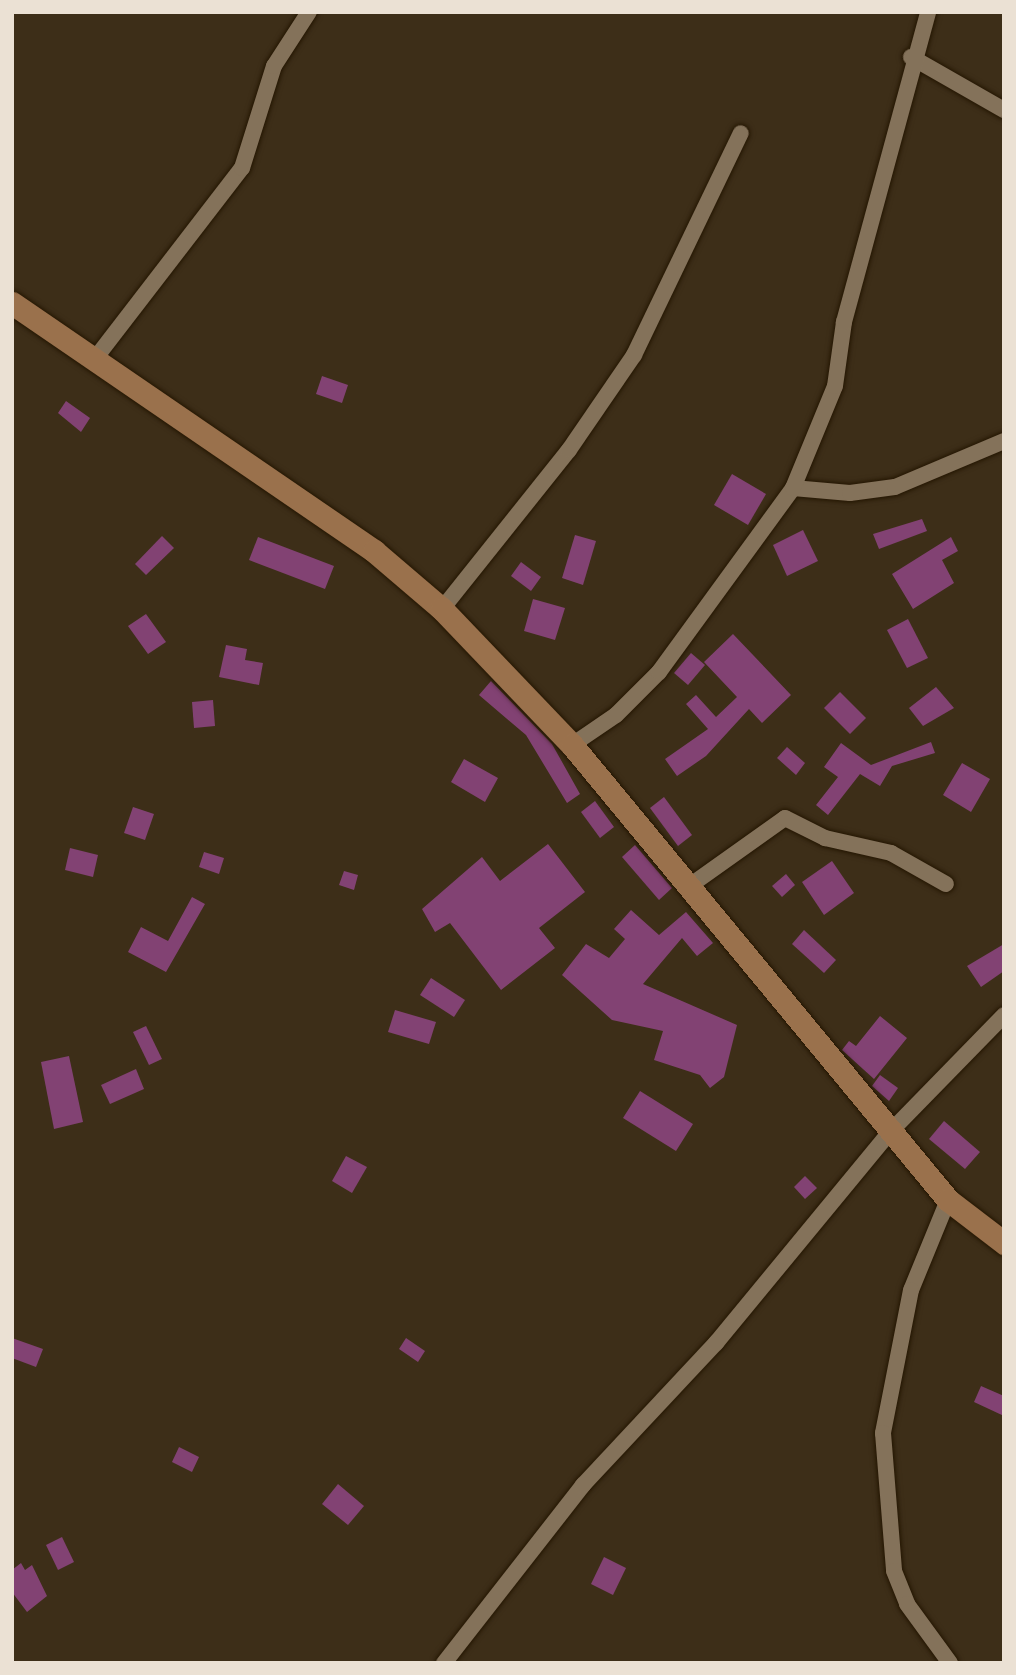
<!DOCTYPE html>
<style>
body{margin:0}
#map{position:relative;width:1016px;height:1675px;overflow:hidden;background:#3d2e18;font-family:Barlow,sans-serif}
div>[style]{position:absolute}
.building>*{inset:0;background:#824273}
.roads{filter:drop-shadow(0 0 2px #241602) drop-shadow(0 0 2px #241602)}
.street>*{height:16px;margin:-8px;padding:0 8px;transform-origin:8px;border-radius:8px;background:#84725a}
.secondary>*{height:23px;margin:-11.5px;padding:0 11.5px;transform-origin:11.5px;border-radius:11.5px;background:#9a714c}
span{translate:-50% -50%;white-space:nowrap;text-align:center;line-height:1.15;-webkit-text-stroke:5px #1e170e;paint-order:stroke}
.frame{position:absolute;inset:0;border:14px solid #ebe1d4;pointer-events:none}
</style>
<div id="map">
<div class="building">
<div style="clip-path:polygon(322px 376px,348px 385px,342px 403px,316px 394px)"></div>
<div style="clip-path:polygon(66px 401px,90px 418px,81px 432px,58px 413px)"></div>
<div style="clip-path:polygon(732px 474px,766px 494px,748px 525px,714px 505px)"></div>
<div style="clip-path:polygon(922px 519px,927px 531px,879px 549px,873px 534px)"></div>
<div style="clip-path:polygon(803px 530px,818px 561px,787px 576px,773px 545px)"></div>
<div style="clip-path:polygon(575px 535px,596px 541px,583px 585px,562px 578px)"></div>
<div style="clip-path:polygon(162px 536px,174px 548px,146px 575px,135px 564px)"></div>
<div style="clip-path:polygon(258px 537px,334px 566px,325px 589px,249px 560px)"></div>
<div style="clip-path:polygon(951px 537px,958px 551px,942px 560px,954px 583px,913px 609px,892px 574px)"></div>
<div style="clip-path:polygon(521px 562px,541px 577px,531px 591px,511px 576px)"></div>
<div style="clip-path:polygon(533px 599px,565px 608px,555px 640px,524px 631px)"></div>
<div style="clip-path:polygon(146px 614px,166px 642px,148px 654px,128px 626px)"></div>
<div style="clip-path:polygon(908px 619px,928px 658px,907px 668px,887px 630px)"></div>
<div style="clip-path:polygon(733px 634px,791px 695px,762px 723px,749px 709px,706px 756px,677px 776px,665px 759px,708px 729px,686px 704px,696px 695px,716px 717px,737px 697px,704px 662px)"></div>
<div style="clip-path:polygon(226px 645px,247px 649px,245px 660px,263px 663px,259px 685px,219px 677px)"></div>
<div style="clip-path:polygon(691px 653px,705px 665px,688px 685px,674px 673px)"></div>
<div style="clip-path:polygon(491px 681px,552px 744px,580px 794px,567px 803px,526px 735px,479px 695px)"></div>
<div style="clip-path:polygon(936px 687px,954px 708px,923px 726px,909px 708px)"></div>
<div style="clip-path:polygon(840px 692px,866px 718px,850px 734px,824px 708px)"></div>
<div style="clip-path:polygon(213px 700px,215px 726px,194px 728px,192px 702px)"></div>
<div style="clip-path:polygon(931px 742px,935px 753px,892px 766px,880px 786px,860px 774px,828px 815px,816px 805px,838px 777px,824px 767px,841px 743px,871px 765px)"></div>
<div style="clip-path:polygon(787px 747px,805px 763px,796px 775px,777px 758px)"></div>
<div style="clip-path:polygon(464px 759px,498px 778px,485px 802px,451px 782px)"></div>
<div style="clip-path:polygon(962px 763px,990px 779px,971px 812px,943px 795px)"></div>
<div style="clip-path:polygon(664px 797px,692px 835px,678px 846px,650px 808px)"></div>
<div style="clip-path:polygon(595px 801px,614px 827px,600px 838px,581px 812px)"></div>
<div style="clip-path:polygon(133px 807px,154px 814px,145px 840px,124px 833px)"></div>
<div style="clip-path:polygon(548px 844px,585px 892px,539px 928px,555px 948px,501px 990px,450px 923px,435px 932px,422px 909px,482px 857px,500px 881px)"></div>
<div style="clip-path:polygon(635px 845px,672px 888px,659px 900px,622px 857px)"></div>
<div style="clip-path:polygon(70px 848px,98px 855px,93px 877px,65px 870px)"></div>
<div style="clip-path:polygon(204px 852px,224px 858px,219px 874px,199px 867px)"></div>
<div style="clip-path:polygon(832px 861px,854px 893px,824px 915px,802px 882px)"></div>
<div style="clip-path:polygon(344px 871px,358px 875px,354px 890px,339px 885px)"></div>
<div style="clip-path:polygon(786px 874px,795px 885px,782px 897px,772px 886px)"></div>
<div style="clip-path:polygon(192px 897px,205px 904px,166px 972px,128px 952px,141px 927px,168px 941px)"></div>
<div style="clip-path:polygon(631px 910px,659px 935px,686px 912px,713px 943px,697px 956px,682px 938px,643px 984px,737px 1025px,724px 1077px,710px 1088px,700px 1075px,654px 1060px,663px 1031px,612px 1020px,562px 975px,586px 944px,609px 958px,625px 939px,614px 929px)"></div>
<div style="clip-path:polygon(804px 930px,836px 960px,824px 973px,792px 944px)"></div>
<div style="clip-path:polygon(1004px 944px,1004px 971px,981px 987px,967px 966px)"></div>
<div style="clip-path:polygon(431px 978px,465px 1000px,454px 1017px,420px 995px)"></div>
<div style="clip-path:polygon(395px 1010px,436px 1022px,429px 1044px,388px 1032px)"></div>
<div style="clip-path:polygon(880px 1016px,907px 1038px,874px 1079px,842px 1050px,849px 1041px,856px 1046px)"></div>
<div style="clip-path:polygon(146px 1026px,162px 1059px,149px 1065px,133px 1032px)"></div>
<div style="clip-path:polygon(69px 1056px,83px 1122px,54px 1129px,41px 1062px)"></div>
<div style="clip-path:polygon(136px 1069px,144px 1089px,110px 1104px,101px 1085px)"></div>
<div style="clip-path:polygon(880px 1075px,898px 1088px,889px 1101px,872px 1086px)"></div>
<div style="clip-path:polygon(640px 1091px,693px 1124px,676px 1151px,623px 1118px)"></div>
<div style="clip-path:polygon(944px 1121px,980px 1152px,965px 1169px,929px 1139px)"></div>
<div style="clip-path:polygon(346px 1156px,367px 1167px,352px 1193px,332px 1181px)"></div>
<div style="clip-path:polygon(805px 1176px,817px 1188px,805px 1199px,794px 1187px)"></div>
<div style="clip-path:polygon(12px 1338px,43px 1349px,36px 1367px,12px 1358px)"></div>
<div style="clip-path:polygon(406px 1338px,425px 1351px,418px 1362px,399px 1349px)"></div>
<div style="clip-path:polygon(981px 1386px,1004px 1396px,1004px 1416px,974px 1402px)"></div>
<div style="clip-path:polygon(179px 1447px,199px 1457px,192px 1472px,172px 1462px)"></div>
<div style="clip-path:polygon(338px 1484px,364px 1506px,348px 1525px,322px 1504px)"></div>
<div style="clip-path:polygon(62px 1537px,74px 1562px,58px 1570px,46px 1545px)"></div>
<div style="clip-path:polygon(604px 1557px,626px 1568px,613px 1595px,591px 1584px)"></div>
<div style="clip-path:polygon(21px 1563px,25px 1570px,32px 1565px,47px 1596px,27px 1612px,12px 1592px,12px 1570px)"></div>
</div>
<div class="roads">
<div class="street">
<div style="left:911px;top:57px;width:107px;rotate:29.7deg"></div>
<div style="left:94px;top:360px;width:242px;rotate:-52.4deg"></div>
<div style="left:242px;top:168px;width:107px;rotate:-72.6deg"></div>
<div style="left:274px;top:66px;width:64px;rotate:-57.1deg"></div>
<div style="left:793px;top:488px;width:57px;rotate:5deg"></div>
<div style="left:850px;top:493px;width:45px;rotate:-7.6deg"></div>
<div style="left:895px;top:487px;width:118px;rotate:-22.9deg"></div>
<div style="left:442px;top:609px;width:203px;rotate:-51.4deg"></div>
<div style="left:569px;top:450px;width:115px;rotate:-55.6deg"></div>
<div style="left:634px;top:355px;width:246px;rotate:-64.3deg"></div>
<div style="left:572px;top:745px;width:53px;rotate:-34.3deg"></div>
<div style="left:616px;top:715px;width:61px;rotate:-45deg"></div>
<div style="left:659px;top:672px;width:228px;rotate:-53.9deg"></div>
<div style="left:793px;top:488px;width:110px;rotate:-67.6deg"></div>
<div style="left:835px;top:386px;width:65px;rotate:-82deg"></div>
<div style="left:844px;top:322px;width:321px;rotate:-74.8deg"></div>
<div style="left:688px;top:887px;width:119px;rotate:-35.4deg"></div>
<div style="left:785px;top:818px;width:45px;rotate:26.6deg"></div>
<div style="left:825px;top:838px;width:68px;rotate:12.8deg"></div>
<div style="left:891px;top:853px;width:63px;rotate:29.4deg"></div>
<div style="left:948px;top:1200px;width:97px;rotate:112.3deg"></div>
<div style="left:911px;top:1290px;width:146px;rotate:101.1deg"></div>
<div style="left:883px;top:1433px;width:138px;rotate:85.4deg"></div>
<div style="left:894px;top:1571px;width:35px;rotate:68deg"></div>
<div style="left:907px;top:1604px;width:73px;rotate:53.9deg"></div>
<div style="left:444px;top:1663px;width:226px;rotate:-52deg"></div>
<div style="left:583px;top:1485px;width:195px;rotate:-46.9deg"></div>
<div style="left:716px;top:1343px;width:273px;rotate:-50.5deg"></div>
<div style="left:890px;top:1132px;width:163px;rotate:-45.7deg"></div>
</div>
<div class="secondary">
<div style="left:12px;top:303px;width:439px;rotate:34.4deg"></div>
<div style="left:374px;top:551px;width:89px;rotate:40.5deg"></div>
<div style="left:442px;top:609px;width:188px;rotate:46.3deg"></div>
<div style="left:572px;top:745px;width:590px;rotate:50.43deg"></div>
<div style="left:948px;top:1200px;width:71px;rotate:37.5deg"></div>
</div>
</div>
<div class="frame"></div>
</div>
